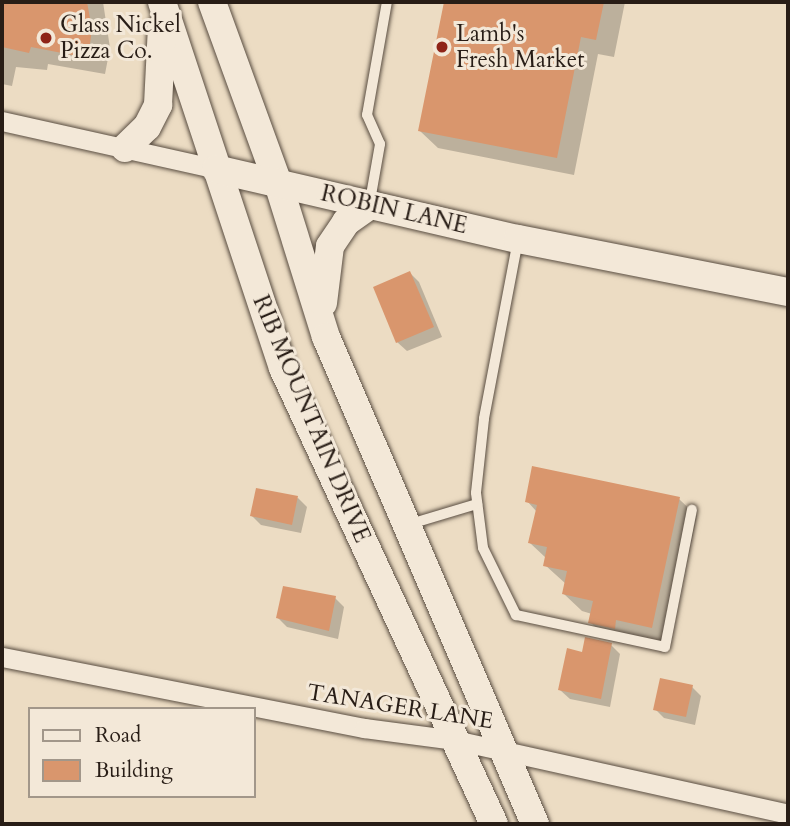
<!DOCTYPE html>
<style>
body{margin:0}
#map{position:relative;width:790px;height:826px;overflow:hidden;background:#ecdcc3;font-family:Cardo,serif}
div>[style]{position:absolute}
.shadow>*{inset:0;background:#0003}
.building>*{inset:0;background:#d9966d}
.roads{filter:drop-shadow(0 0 2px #594d41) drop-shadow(0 0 2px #594d41)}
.lane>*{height:10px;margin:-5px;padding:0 5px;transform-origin:5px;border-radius:5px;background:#f3e8d8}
.street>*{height:19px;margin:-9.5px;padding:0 9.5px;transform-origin:9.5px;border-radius:9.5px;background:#f3e8d8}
.secondary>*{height:28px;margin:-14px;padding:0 14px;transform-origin:14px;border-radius:14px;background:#f3e8d8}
.dots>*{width:19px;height:19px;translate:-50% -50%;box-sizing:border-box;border:4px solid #f3e8d8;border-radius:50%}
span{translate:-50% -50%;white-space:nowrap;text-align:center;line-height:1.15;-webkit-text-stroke:6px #f3e8d8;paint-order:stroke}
.poi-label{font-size:23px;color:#281d16}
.left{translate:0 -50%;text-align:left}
.street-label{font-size:23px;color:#281d16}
.frame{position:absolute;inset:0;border:4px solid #281d16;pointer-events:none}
.legend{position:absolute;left:28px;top:707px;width:228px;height:91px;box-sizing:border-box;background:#f3e8d8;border:2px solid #a2978a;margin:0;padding:9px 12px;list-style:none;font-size:21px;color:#281d16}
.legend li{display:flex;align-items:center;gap:14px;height:35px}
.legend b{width:35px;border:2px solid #a2978a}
</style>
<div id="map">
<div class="shadow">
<div style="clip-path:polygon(2px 2px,103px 2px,110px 48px,105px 74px,48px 64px,47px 70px,16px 67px,12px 86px,2px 84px)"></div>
<div style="clip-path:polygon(446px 2px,625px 2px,614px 57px,598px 54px,574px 175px,438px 148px,420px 131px)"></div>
<div style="clip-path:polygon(410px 273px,419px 282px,442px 337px,407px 351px,397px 342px)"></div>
<div style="clip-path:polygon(298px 498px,307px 507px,301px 533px,261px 525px,252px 516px)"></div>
<div style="clip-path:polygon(679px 499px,697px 516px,670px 644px,634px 637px,632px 645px,608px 640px,590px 622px,592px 614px,582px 611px,564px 594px,566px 584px,545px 565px,546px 558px,530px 543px,537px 512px,527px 501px)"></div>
<div style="clip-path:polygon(335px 598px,344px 607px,338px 639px,287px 627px,278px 618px)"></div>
<div style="clip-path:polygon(611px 645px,620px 654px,610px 707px,570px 699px,560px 690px,583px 654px)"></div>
<div style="clip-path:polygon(692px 687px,701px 696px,695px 725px,664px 718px,655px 709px)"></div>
</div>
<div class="building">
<div style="clip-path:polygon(2px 2px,87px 2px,92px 29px,88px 58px,31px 47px,29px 53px,2px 47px)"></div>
<div style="clip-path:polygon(444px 2px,604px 2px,596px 40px,581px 37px,557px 158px,418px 131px)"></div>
<div style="clip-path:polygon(410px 271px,434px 327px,396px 343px,373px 287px)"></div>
<div style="clip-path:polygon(532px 466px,680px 497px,652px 628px,616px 620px,615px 629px,588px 623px,593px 601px,562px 594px,567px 571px,543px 566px,547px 547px,528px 543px,537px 505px,525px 502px)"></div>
<div style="clip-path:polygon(256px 488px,298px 496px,292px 525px,250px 516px)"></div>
<div style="clip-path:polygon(283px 586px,336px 596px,329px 631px,276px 618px)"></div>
<div style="clip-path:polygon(585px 637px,612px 643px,601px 699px,558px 690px,567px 648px,582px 652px)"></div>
<div style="clip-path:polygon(660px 678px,693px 685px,686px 717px,653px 710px)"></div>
</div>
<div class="roads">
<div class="lane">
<div style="left:370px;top:201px;width:58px;rotate:-80deg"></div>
<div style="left:380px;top:144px;width:32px;rotate:-114deg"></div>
<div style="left:367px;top:115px;width:115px;rotate:-80deg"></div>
<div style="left:518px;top:240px;width:182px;rotate:100.8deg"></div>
<div style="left:484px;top:419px;width:74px;rotate:96.2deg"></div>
<div style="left:476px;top:493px;width:55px;rotate:82.7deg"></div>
<div style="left:483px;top:548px;width:75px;rotate:63.8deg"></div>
<div style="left:516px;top:615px;width:152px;rotate:12.1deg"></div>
<div style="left:665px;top:647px;width:140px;rotate:-78.9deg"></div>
<div style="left:410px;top:524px;width:70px;rotate:-16.6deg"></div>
</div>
<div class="street">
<div style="left:2px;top:121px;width:219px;rotate:12.6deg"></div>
<div style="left:2px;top:657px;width:369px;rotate:11.1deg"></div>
<div style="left:364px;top:728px;width:92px;rotate:7.5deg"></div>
<div style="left:455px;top:740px;width:341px;rotate:12.5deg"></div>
</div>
<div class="secondary">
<div style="left:162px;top:2px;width:385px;rotate:71.7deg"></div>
<div style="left:283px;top:368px;width:502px;rotate:65.17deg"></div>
<div style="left:212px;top:2px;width:193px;rotate:70deg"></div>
<div style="left:278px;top:183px;width:161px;rotate:72.7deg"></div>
<div style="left:326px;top:337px;width:530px;rotate:66.77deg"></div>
<div style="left:125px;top:148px;width:30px;rotate:-44deg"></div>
<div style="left:147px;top:127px;width:25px;rotate:-63deg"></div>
<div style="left:158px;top:105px;width:78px;rotate:-87.1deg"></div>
<div style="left:216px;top:169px;width:310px;rotate:13.1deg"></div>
<div style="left:518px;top:239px;width:275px;rotate:11.1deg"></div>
<div style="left:323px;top:303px;width:57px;rotate:-83deg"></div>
<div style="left:330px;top:246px;width:29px;rotate:-56deg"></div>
<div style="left:346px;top:222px;width:29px;rotate:-35deg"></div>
</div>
</div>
<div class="dots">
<div style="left:46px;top:38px;background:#8f2418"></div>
<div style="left:442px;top:47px;background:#8f2418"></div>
</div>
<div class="poi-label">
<span class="left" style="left:60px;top:38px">Glass Nickel<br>Pizza Co.</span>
<span class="left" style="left:456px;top:47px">Lamb's<br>Fresh Market</span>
</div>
<div class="street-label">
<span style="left:394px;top:210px;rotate:13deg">ROBIN LANE</span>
<span style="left:311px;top:419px;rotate:67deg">RIB MOUNTAIN DRIVE</span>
<span style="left:400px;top:707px;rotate:9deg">TANAGER LANE</span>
</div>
<div class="frame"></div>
<ul class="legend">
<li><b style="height:9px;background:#f3e8d8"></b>Road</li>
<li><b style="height:19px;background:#d9966d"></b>Building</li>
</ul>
</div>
